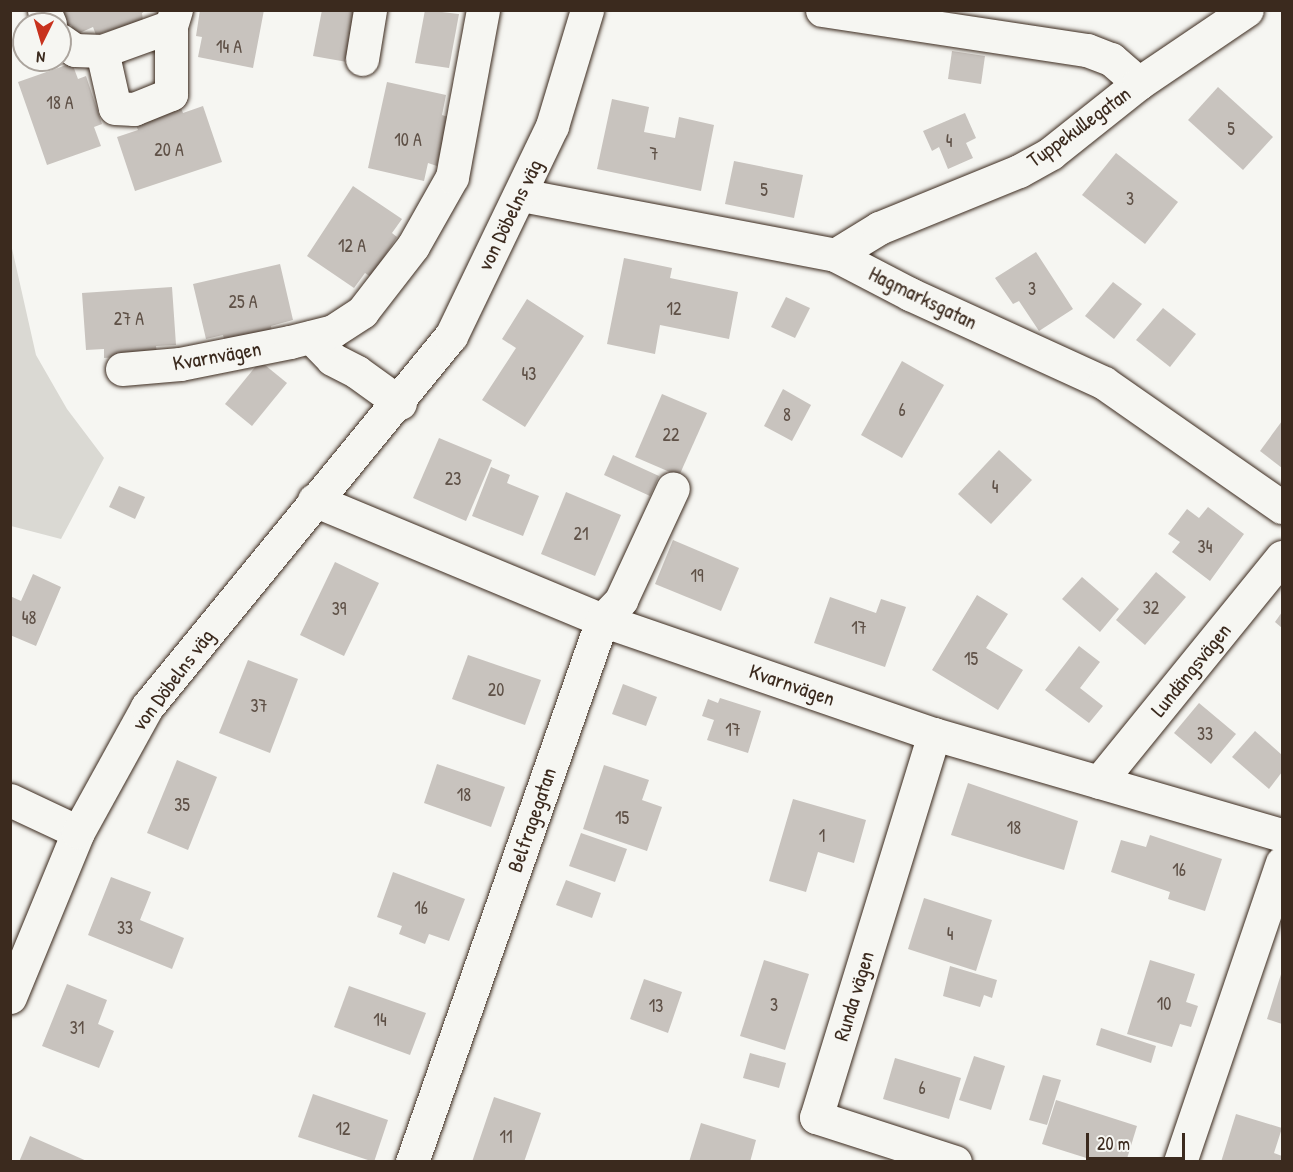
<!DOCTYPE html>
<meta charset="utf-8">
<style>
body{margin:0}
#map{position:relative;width:1293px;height:1172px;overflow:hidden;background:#f6f6f2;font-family:"Patrick Hand",sans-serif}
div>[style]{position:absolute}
.green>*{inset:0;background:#dad9d3}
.building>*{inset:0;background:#c8c3be}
.roads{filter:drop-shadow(0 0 2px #3b2a1e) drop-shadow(0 0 2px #3b2a1e)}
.minor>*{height:33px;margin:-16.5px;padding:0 16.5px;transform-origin:16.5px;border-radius:16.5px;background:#f6f6f2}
span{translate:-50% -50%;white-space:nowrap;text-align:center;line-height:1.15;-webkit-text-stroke:4.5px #f6f6f2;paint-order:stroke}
.number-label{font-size:18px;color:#5e5046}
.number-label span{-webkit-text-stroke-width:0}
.street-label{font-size:21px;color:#3b2a1e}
.frame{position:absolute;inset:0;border:12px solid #3b2a1e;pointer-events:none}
.north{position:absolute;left:12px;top:12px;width:60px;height:60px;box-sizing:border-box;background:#f6f6f2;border:2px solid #aba49d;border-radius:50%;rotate:185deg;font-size:16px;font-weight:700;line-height:24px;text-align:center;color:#3b2a1e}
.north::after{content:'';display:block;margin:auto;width:21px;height:27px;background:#c8321e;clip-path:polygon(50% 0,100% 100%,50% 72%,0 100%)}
.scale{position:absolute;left:1086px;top:1133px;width:99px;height:27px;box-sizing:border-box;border:3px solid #3b2a1e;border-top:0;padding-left:8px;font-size:18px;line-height:21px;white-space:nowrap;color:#3b2a1e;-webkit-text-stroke:4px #f6f6f2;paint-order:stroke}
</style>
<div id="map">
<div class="green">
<div style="clip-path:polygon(11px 244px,36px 355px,67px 409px,104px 458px,61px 539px,11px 526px)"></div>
</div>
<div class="building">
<div style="clip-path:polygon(54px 10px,147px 10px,142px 13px,143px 20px,96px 35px,93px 27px,75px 35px,71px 25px,60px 28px)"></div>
<div style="clip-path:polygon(200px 10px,264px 10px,253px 68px,198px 57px,202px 37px,196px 36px)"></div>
<div style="clip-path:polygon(322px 10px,357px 10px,347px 62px,313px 56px)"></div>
<div style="clip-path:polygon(425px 10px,459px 14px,449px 68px,415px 63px)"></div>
<div style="clip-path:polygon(952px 51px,985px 56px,981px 84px,948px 79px)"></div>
<div style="clip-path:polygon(72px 63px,78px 79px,86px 76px,102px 124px,94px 127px,101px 146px,47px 165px,18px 82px)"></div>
<div style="clip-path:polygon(387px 82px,446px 95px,442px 115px,448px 117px,437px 166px,428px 163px,424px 181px,368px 168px)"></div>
<div style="clip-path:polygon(1218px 87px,1273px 137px,1243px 170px,1188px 120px)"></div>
<div style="clip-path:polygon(612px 99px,649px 107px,644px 132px,675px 138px,679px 117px,714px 125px,701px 191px,597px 169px)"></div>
<div style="clip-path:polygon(203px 106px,222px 162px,135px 191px,117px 137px,138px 130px,135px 123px,181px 108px,183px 113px)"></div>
<div style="clip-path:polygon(965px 113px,976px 138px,966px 143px,973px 158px,948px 169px,939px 147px,932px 151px,923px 131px)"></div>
<div style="clip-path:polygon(1116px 153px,1178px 202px,1145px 244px,1082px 195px)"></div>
<div style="clip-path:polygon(734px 161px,803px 175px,794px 218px,725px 204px)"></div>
<div style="clip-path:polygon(353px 186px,402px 219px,392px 233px,397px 237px,371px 277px,365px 273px,354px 288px,307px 256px)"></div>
<div style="clip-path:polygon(1036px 252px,1073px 309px,1039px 331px,1019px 301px,1013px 304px,995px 278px)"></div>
<div style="clip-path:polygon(624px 258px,672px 268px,670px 278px,738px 292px,729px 339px,660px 325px,655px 354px,607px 344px)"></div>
<div style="clip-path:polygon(280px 264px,293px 320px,271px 326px,272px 332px,225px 342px,223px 335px,206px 339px,193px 284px)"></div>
<div style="clip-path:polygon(1113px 282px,1142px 304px,1114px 339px,1085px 316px)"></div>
<div style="clip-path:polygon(172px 287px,176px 345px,156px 346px,157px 354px,104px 358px,104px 349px,86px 350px,82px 293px)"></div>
<div style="clip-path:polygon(786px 297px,810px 308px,795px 338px,771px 327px)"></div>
<div style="clip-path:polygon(527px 299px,584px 336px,525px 427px,482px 400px,516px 348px,502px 339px)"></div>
<div style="clip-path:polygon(1163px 308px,1196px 334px,1170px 367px,1136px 340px)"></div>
<div style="clip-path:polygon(260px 361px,287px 383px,252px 426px,225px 404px)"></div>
<div style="clip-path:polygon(902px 361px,944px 385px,902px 458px,861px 435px)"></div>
<div style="clip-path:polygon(783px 389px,811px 405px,792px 441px,764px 426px)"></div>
<div style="clip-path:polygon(662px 394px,707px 413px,679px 476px,635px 457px)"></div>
<div style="clip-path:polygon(1282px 421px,1282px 468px,1260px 451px)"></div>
<div style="clip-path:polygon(439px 438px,492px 460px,466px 521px,413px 498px)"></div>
<div style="clip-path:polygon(999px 450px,1032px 480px,991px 524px,958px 494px)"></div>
<div style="clip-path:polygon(613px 455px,659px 476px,650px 496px,604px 475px)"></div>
<div style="clip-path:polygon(491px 467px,510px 475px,507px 483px,539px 496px,523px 536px,472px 516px)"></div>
<div style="clip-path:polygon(119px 486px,145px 497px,135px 519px,109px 507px)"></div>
<div style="clip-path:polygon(566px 492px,621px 515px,595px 576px,541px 554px)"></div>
<div style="clip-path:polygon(1208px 507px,1244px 534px,1210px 581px,1172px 552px,1180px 542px,1168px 534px,1187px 509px,1199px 518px)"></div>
<div style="clip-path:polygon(673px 540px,739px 568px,721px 611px,655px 584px)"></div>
<div style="clip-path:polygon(335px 562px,379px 583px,344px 656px,300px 635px)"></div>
<div style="clip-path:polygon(1156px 572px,1186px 597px,1145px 645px,1116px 620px)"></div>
<div style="clip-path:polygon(33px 574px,61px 587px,36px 646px,10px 635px,10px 596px,21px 601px)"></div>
<div style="clip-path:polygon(1082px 577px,1119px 609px,1100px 632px,1062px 599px)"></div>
<div style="clip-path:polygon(977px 595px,1008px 614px,986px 648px,1023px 670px,998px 710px,932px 670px)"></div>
<div style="clip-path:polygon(830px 597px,876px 613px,881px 599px,906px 607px,885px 667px,814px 643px)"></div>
<div style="clip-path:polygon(1282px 612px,1282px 628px,1275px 622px)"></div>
<div style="clip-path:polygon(1079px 646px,1100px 662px,1080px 688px,1103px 706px,1089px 723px,1045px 690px)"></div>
<div style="clip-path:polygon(468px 655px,541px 680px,525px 725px,452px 699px)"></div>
<div style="clip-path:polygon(248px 660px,298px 679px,270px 753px,219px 733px)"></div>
<div style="clip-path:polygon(623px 684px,657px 697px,646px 726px,612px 714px)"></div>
<div style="clip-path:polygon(720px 698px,761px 711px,748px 753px,707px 740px,714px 720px,702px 716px,708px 699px,718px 703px)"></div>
<div style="clip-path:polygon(1199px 703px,1236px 734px,1211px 764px,1174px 733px)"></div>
<div style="clip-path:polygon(1255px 731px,1282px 755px,1282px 772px,1269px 789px,1232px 757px)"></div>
<div style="clip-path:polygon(177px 760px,217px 777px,188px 850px,147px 833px)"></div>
<div style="clip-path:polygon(437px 764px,505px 787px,491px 827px,424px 803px)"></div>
<div style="clip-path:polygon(604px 765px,649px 780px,642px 800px,662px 807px,647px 851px,583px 829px)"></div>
<div style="clip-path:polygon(968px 783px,1078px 821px,1064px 870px,951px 835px)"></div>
<div style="clip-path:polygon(793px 799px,866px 820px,854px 863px,818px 852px,806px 892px,769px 881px)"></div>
<div style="clip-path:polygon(581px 833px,627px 849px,615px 882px,569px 866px)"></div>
<div style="clip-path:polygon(1150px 835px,1222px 859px,1205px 911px,1168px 899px,1170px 892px,1111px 872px,1121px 840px,1146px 847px)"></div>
<div style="clip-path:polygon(393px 872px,465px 899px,449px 941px,429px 934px,425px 944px,399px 934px,402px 926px,377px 917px)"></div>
<div style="clip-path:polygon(111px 877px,151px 892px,140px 920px,184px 938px,172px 969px,88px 935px)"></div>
<div style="clip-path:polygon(566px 880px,601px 893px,592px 918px,556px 905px)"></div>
<div style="clip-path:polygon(924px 898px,992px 920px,976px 971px,908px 949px)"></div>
<div style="clip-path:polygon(764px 960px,809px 974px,785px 1050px,740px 1036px)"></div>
<div style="clip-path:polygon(1150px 960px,1195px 974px,1186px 1002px,1198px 1006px,1191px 1027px,1180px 1024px,1172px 1047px,1127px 1034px)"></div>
<div style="clip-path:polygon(950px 966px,997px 980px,992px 998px,984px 995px,980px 1007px,943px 996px)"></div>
<div style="clip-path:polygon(1282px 971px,1282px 1024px,1267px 1019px)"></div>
<div style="clip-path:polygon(644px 979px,682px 992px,668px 1033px,630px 1019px)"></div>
<div style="clip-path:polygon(67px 984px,107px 1000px,98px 1024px,114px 1031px,99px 1068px,42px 1046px)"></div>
<div style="clip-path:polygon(349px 986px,426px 1013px,410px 1055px,334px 1027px)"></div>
<div style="clip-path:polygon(1101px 1028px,1156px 1046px,1151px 1063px,1096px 1045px)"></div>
<div style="clip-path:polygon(750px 1053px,786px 1063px,779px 1088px,743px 1078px)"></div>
<div style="clip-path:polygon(974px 1056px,1005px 1066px,991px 1110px,959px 1100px)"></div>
<div style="clip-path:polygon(895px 1058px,961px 1078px,949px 1119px,883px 1099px)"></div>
<div style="clip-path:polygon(1043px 1075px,1061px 1080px,1047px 1125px,1029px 1120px)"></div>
<div style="clip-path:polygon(313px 1094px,388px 1120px,374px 1162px,298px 1137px)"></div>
<div style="clip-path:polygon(494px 1097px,541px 1113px,524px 1162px,472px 1162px)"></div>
<div style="clip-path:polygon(1056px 1100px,1137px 1126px,1126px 1162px,1099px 1162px,1042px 1144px)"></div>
<div style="clip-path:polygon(1236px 1114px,1282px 1128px,1274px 1153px,1282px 1156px,1282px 1162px,1221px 1162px)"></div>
<div style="clip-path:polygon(701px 1123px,756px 1140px,750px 1162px,689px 1162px)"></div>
<div style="clip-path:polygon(30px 1136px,89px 1162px,19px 1162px)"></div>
</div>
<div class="roads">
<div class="minor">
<div style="left:44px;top:10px;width:15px;rotate:67deg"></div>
<div style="left:822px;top:10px;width:268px;rotate:8.6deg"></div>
<div style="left:1087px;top:50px;width:26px;rotate:21deg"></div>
<div style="left:1111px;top:59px;width:37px;rotate:41deg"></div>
<div style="left:60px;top:40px;width:18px;rotate:34deg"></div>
<div style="left:75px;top:50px;width:27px;rotate:2deg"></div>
<div style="left:102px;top:51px;width:73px;rotate:-19.9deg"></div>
<div style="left:171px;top:26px;width:17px;rotate:-73deg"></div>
<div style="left:102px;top:51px;width:58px;rotate:77.2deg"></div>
<div style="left:115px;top:108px;width:19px;rotate:3deg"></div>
<div style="left:134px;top:109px;width:40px;rotate:-22deg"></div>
<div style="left:171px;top:94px;width:68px;rotate:-90deg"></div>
<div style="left:362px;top:59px;width:50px;rotate:-80.7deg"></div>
<div style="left:521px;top:195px;width:320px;rotate:10.8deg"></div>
<div style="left:835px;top:255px;width:85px;rotate:27.5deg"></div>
<div style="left:910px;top:294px;width:213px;rotate:24.6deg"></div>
<div style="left:1104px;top:383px;width:217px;rotate:34.9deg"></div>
<div style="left:835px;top:255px;width:52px;rotate:-31.5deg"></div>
<div style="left:879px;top:228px;width:151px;rotate:-22.2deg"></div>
<div style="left:1019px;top:171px;width:37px;rotate:-29deg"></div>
<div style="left:1051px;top:153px;width:112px;rotate:-38.5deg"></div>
<div style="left:1139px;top:83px;width:130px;rotate:-34.1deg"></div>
<div style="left:311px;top:337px;width:30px;rotate:46deg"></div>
<div style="left:332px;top:359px;width:28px;rotate:27deg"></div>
<div style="left:357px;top:372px;width:53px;rotate:35.8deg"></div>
<div style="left:122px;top:369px;width:58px;rotate:-4.9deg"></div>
<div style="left:180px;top:364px;width:112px;rotate:-11.3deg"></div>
<div style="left:290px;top:342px;width:44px;rotate:-14.3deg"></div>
<div style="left:333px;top:331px;width:35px;rotate:-33deg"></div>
<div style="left:362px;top:312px;width:83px;rotate:-52.3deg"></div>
<div style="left:413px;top:246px;width:79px;rotate:-60.5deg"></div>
<div style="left:452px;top:177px;width:170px;rotate:-79.5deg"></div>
<div style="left:314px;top:500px;width:312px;rotate:22.6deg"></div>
<div style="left:602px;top:620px;width:351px;rotate:19deg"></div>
<div style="left:934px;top:734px;width:362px;rotate:16.2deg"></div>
<div style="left:934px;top:734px;width:401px;rotate:107.1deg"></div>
<div style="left:816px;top:1117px;width:146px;rotate:17.9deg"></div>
<div style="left:1099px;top:782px;width:290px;rotate:-50.9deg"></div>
<div style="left:10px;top:800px;width:75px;rotate:25.2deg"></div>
<div style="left:10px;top:997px;width:178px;rotate:-67.6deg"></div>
<div style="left:78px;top:832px;width:143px;rotate:-61.1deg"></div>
<div style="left:147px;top:707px;width:480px;rotate:-50.7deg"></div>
<div style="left:451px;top:336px;width:233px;rotate:-64.3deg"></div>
<div style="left:552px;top:126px;width:121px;rotate:-73.2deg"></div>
<div style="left:412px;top:1162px;width:574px;rotate:-70.68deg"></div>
<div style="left:602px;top:620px;width:28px;rotate:-46deg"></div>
<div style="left:621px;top:600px;width:123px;rotate:-65.1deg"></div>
<div style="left:1180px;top:1162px;width:316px;rotate:-71.2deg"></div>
</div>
</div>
<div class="number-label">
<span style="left:229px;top:47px">14 A</span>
<span style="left:60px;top:103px">18 A</span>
<span style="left:1231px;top:129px">5</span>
<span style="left:408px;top:140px">10 A</span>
<span style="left:949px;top:141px">4</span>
<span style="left:169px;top:150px">20 A</span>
<span style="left:654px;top:154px">7</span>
<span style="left:764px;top:190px">5</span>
<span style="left:1130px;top:199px">3</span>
<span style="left:352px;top:246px">12 A</span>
<span style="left:1032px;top:289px">3</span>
<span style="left:243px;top:302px">25 A</span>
<span style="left:674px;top:309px">12</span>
<span style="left:129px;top:319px">27 A</span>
<span style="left:529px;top:374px">43</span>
<span style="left:902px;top:410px">6</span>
<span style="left:787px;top:415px">8</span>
<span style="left:671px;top:435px">22</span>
<span style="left:453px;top:479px">23</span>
<span style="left:995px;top:487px">4</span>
<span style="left:581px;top:534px">21</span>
<span style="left:1205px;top:547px">34</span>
<span style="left:697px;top:576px">19</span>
<span style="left:1151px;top:608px">32</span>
<span style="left:339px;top:609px">39</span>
<span style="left:29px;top:618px">48</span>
<span style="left:859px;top:628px">17</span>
<span style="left:971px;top:659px">15</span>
<span style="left:496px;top:690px">20</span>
<span style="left:259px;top:706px">37</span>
<span style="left:733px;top:730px">17</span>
<span style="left:1205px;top:734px">33</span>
<span style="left:464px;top:795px">18</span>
<span style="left:182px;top:805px">35</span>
<span style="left:622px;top:818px">15</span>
<span style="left:1014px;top:828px">18</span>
<span style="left:822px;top:836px">1</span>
<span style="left:1179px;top:870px">16</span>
<span style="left:421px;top:908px">16</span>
<span style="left:125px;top:928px">33</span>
<span style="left:950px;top:934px">4</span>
<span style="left:1164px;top:1004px">10</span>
<span style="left:774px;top:1005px">3</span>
<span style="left:656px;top:1006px">13</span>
<span style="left:380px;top:1020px">14</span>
<span style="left:77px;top:1028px">31</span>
<span style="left:922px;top:1088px">6</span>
<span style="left:343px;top:1129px">12</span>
<span style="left:506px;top:1137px">11</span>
</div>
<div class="street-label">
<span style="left:1079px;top:127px;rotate:-36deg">Tuppekullegatan</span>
<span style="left:510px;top:215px;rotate:-64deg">von Döbelns väg</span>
<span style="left:923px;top:298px;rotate:26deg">Hagmarksgatan</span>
<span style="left:217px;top:356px;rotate:-10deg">Kvarnvägen</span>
<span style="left:1191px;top:670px;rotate:-51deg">Lundängsvägen</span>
<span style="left:173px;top:680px;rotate:-53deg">von Döbelns väg</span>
<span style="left:792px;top:685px;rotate:19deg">Kvarnvägen</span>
<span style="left:532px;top:820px;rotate:-71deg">Belfragegatan</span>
<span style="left:854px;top:996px;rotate:-73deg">Runda vägen</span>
</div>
<div class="frame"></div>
<div class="north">N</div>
<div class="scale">20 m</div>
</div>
